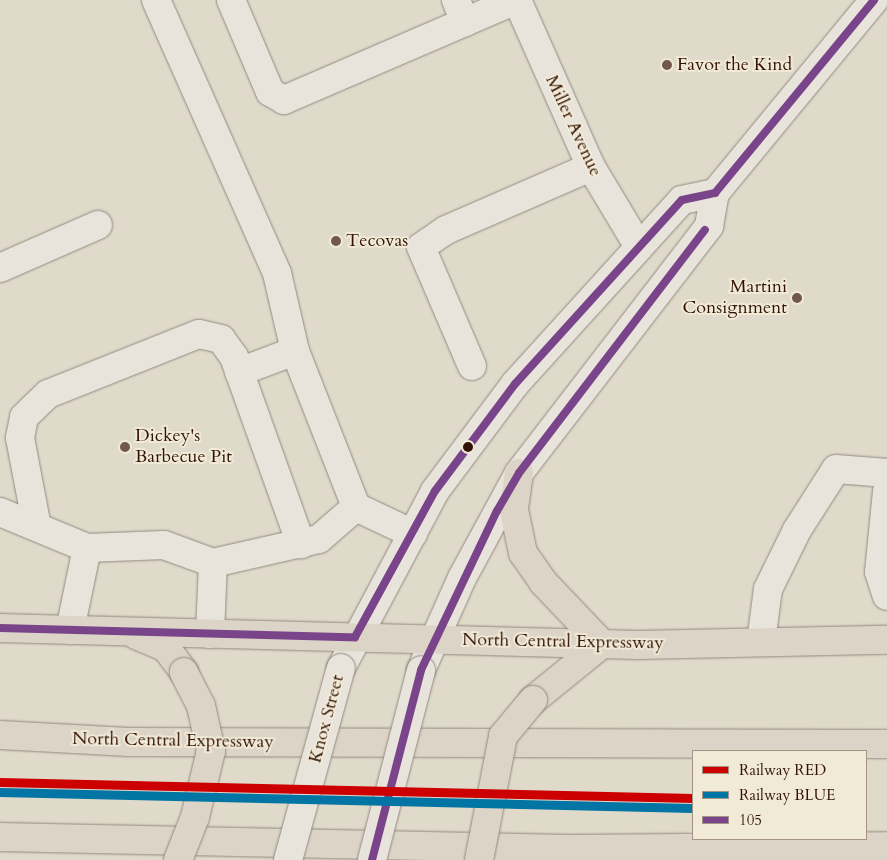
<!DOCTYPE html>
<style>
body{margin:0}
#map{position:relative;width:887px;height:860px;overflow:hidden;background:#e0daca;font-family:Cardo,serif}
div>[style]{position:absolute}
.roads{filter:drop-shadow(0 0 1px #928a80) drop-shadow(0 0 1px #928a80)}
.minor>*{height:28px;margin:-14px;padding:0 14px;transform-origin:14px;border-radius:14px;background:#e8e4dc}
.major>*{height:28px;margin:-14px;padding:0 14px;transform-origin:14px;border-radius:14px;background:#dbd4c7}
.highway>*{height:28px;margin:-14px;padding:0 14px;transform-origin:14px;border-radius:14px;background:#dbd4c7}
.bridges{filter:drop-shadow(0 0 1px #928a80) drop-shadow(0 0 1px #928a80)}
.minor-bridge>*{height:28px;margin:-14px;padding:0 14px;transform-origin:14px;border-radius:14px;background:#e8e4dc}
.major-bridge>*{height:28px;margin:-14px;padding:0 14px;transform-origin:14px;border-radius:14px;background:#dbd4c7}
.bus-1>*{height:8px;margin:-4px;padding:0 4px;transform-origin:4px;border-radius:4px;background:#794489}
.rail-1>*{height:9px;margin:-4.5px;padding:0 4.5px;transform-origin:4.5px;border-radius:4.5px;background:#c00}
.rail-2>*{height:9px;margin:-4.5px;padding:0 4.5px;transform-origin:4.5px;border-radius:4.5px;background:#0275a4}
.dots>*{width:14px;height:14px;translate:-50% -50%;box-sizing:border-box;border:2px solid #f1ead7;border-radius:50%}
span{translate:-50% -50%;white-space:nowrap;text-align:center;line-height:1.15;-webkit-text-stroke:4px #f1ead7;paint-order:stroke}
.poi-label{font-size:18px;color:#331206}
.left{translate:0 -50%;text-align:left}
.right{translate:-100% -50%;text-align:right}
.street-label{font-size:18px;color:#331206}
.legend{position:absolute;left:692px;top:750px;width:175px;height:90px;box-sizing:border-box;background:#f1ead7;border:1px solid #a59483;margin:0;padding:6px 9px;list-style:none;font-size:15px;color:#331206}
.legend li{display:flex;align-items:center;gap:10px;height:25px}
.legend b{width:25px;border:1px solid #a59483}
</style>
<div id="map">
<div class="roads">
<div class="minor">
<div style="left:156px;top:0;width:299px;rotate:66.1deg"></div>
<div style="left:277px;top:273px;width:80px;rotate:77deg"></div>
<div style="left:295px;top:351px;width:168px;rotate:68.6deg"></div>
<div style="left:356px;top:507px;width:63px;rotate:25.3deg"></div>
<div style="left:231px;top:0;width:100px;rotate:67deg"></div>
<div style="left:270px;top:92px;width:16px;rotate:30deg"></div>
<div style="left:284px;top:100px;width:253px;rotate:-23.3deg"></div>
<div style="left:456px;top:0;width:24px;rotate:68deg"></div>
<div style="left:517px;top:0;width:183px;rotate:66.1deg"></div>
<div style="left:591px;top:167px;width:93px;rotate:59deg"></div>
<div style="left:0;top:268px;width:107px;rotate:-23.7deg"></div>
<div style="left:472px;top:366px;width:129px;rotate:-113.2deg"></div>
<div style="left:421px;top:247px;width:30px;rotate:-34deg"></div>
<div style="left:446px;top:230px;width:158px;rotate:-23.5deg"></div>
<div style="left:239px;top:372px;width:60px;rotate:-20.6deg"></div>
<div style="left:887px;top:491px;width:81px;rotate:95.6deg"></div>
<div style="left:879px;top:572px;width:25px;rotate:72deg"></div>
<div style="left:0;top:512px;width:94px;rotate:22.5deg"></div>
<div style="left:87px;top:548px;width:77px;rotate:-2.2deg"></div>
<div style="left:164px;top:545px;width:52px;rotate:20.2deg"></div>
<div style="left:213px;top:563px;width:109px;rotate:-12.8deg"></div>
<div style="left:319px;top:539px;width:49px;rotate:-40.9deg"></div>
<div style="left:37px;top:527px;width:91px;rotate:-100.8deg"></div>
<div style="left:20px;top:438px;width:21px;rotate:-79deg"></div>
<div style="left:24px;top:417px;width:33px;rotate:-44deg"></div>
<div style="left:48px;top:394px;width:162px;rotate:-21.7deg"></div>
<div style="left:199px;top:334px;width:23px;rotate:13deg"></div>
<div style="left:221px;top:339px;width:22px;rotate:54deg"></div>
<div style="left:234px;top:357px;width:199px;rotate:70.3deg"></div>
<div style="left:70px;top:630px;width:84px;rotate:-78.3deg"></div>
<div style="left:210px;top:634px;width:71px;rotate:-87.6deg"></div>
<div style="left:761px;top:642px;width:53px;rotate:-82.5deg"></div>
<div style="left:768px;top:589px;width:66px;rotate:-63.8deg"></div>
<div style="left:797px;top:530px;width:72px;rotate:-57.4deg"></div>
<div style="left:836px;top:469px;width:51px;rotate:4.5deg"></div>
<div style="left:341px;top:668px;width:200px;rotate:-62deg"></div>
<div style="left:435px;top:491px;width:134px;rotate:-53.2deg"></div>
<div style="left:515px;top:384px;width:248px;rotate:-47.8deg"></div>
<div style="left:682px;top:200px;width:34px;rotate:-12deg"></div>
<div style="left:421px;top:670px;width:101px;rotate:-66deg"></div>
<div style="left:462px;top:578px;width:119px;rotate:-61.5deg"></div>
<div style="left:519px;top:473px;width:312px;rotate:-52.4deg"></div>
<div style="left:709px;top:226px;width:34px;rotate:-80deg"></div>
<div style="left:715px;top:193px;width:250px;rotate:-50.5deg"></div>
</div>
<div class="major">
<div style="left:519px;top:473px;width:37px;rotate:98deg"></div>
<div style="left:514px;top:510px;width:44px;rotate:78.2deg"></div>
<div style="left:523px;top:553px;width:35px;rotate:55deg"></div>
<div style="left:543px;top:582px;width:86px;rotate:46.4deg"></div>
<div style="left:0;top:628px;width:638px;rotate:1.53deg"></div>
<div style="left:638px;top:645px;width:249px;rotate:-1.2deg"></div>
<div style="left:136px;top:635px;width:33px;rotate:23deg"></div>
<div style="left:166px;top:648px;width:30px;rotate:53deg"></div>
<div style="left:533px;top:700px;width:89px;rotate:-39.1deg"></div>
</div>
<div class="highway">
<div style="left:0;top:735px;width:129px;rotate:3.1deg"></div>
<div style="left:129px;top:742px;width:758px;rotate:0.15deg"></div>
<div style="left:0;top:837px;width:570px;rotate:1.21deg"></div>
<div style="left:570px;top:849px;width:317px;rotate:-0.5deg"></div>
</div>
</div>
<div class="bridges">
<div class="minor-bridge">
<div style="left:288px;top:860px;width:199px;rotate:-74.6deg"></div>
<div style="left:372px;top:860px;width:196px;rotate:-75.5deg"></div>
</div>
<div class="major-bridge">
<div style="left:178px;top:860px;width:46px;rotate:-68.4deg"></div>
<div style="left:195px;top:817px;width:68px;rotate:-76.4deg"></div>
<div style="left:211px;top:751px;width:46px;rotate:-102.5deg"></div>
<div style="left:201px;top:706px;width:38px;rotate:-117deg"></div>
<div style="left:479px;top:860px;width:126px;rotate:-79deg"></div>
<div style="left:503px;top:736px;width:47px;rotate:-50.2deg"></div>
</div>
</div>
<div class="bus-1">
<div style="left:0;top:628px;width:355px;rotate:1.5deg"></div>
<div style="left:355px;top:637px;width:166px;rotate:-61.3deg"></div>
<div style="left:435px;top:491px;width:134px;rotate:-53.2deg"></div>
<div style="left:515px;top:384px;width:248px;rotate:-47.8deg"></div>
<div style="left:682px;top:200px;width:34px;rotate:-12deg"></div>
<div style="left:715px;top:193px;width:250px;rotate:-50.5deg"></div>
<div style="left:372px;top:860px;width:196px;rotate:-75.5deg"></div>
<div style="left:421px;top:670px;width:176px;rotate:-64.5deg"></div>
<div style="left:497px;top:511px;width:44px;rotate:-59.9deg"></div>
<div style="left:519px;top:473px;width:306px;rotate:-52.6deg"></div>
</div>
<div class="rail-1">
<div style="left:0;top:782px;width:693px;rotate:1.32deg"></div>
</div>
<div class="rail-2">
<div style="left:0;top:792px;width:693px;rotate:1.32deg"></div>
</div>
<div class="dots">
<div style="left:667px;top:65px;background:#70584b"></div>
<div style="left:336px;top:241px;background:#70584b"></div>
<div style="left:797px;top:298px;background:#70584b"></div>
<div style="left:125px;top:447px;background:#70584b"></div>
<div style="left:468px;top:447px;background:#331206"></div>
</div>
<div class="poi-label">
<span class="left" style="left:677px;top:65px">Favor the Kind</span>
<span class="left" style="left:346px;top:241px">Tecovas</span>
<span class="right" style="left:787px;top:298px">Martini<br>Consignment</span>
<span class="left" style="left:135px;top:447px">Dickey's<br>Barbecue Pit</span>
</div>
<div class="street-label">
<span style="left:573px;top:126px;rotate:65deg">Miller Avenue</span>
<span style="left:563px;top:642px;rotate:1deg">North Central Expressway</span>
<span style="left:327px;top:719px;rotate:-75deg">Knox Street</span>
<span style="left:173px;top:741px;rotate:1deg">North Central Expressway</span>
</div>
<ul class="legend">
<li><b style="height:6px;background:#c00"></b>Railway RED</li>
<li><b style="height:6px;background:#0275a4"></b>Railway BLUE</li>
<li><b style="height:6px;background:#794489"></b>105</li>
</ul>
</div>
